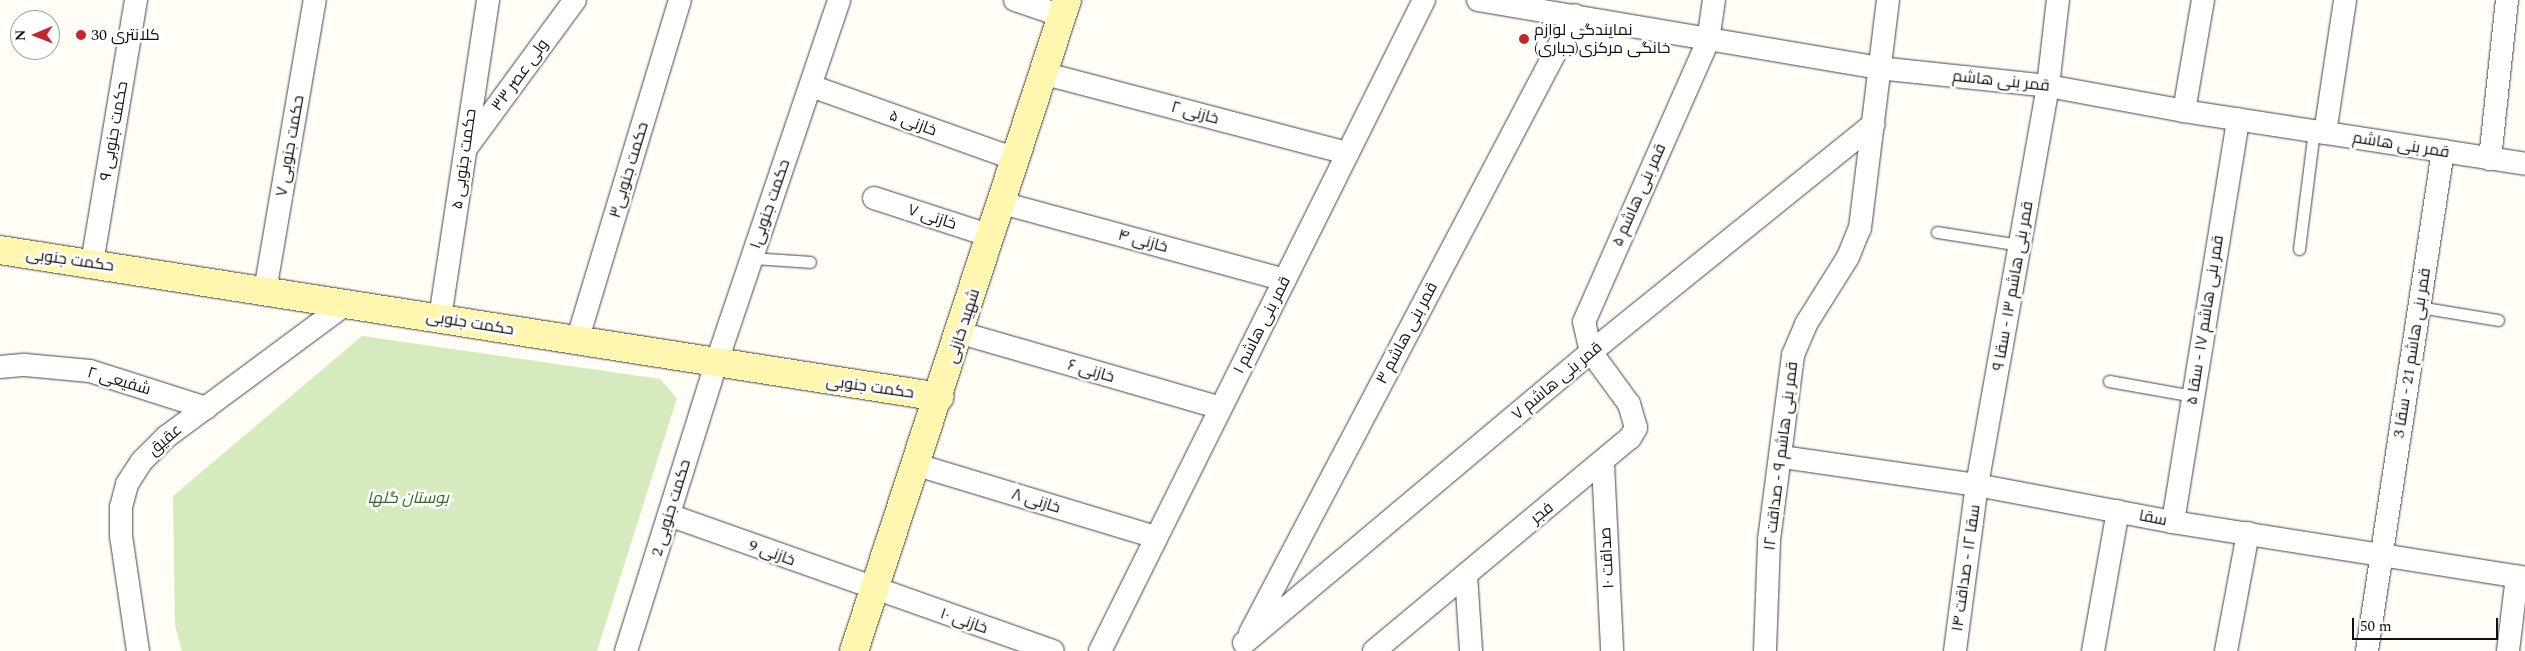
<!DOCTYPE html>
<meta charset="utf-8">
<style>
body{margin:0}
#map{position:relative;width:2525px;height:651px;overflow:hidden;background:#fffdf5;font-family:Spectral,Cairo,serif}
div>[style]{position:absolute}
.green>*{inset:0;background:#d5ebbd}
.roads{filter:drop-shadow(0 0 1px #444) drop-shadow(0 0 1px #444)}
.lane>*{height:11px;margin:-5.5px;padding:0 5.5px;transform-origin:5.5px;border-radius:5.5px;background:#fff}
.street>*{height:22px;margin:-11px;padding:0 11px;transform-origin:11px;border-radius:11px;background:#fff}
.secondary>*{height:28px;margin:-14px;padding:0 14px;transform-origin:14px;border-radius:14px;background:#fff6b0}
.dots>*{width:14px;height:14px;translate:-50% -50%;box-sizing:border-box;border:2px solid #fff;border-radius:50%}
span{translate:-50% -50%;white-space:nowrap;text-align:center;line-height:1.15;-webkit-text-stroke:5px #fff;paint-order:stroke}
.poi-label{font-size:16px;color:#111}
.left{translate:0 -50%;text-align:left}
.street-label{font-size:16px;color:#111}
.park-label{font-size:16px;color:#2f6b1f;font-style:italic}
.north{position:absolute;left:10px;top:10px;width:50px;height:50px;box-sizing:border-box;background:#fff;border:1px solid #a0a0a0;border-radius:50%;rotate:269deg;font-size:14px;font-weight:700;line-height:20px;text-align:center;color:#111}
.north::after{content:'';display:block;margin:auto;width:18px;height:22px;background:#c4262e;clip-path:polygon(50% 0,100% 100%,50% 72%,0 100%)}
.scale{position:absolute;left:2352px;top:618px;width:146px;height:22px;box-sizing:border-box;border:2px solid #111;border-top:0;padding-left:6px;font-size:15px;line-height:18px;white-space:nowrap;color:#111;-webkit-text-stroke:4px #fff;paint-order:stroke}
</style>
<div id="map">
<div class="green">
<div style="clip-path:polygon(362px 336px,660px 379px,677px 398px,597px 651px,182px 651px,175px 625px,173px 496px)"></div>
</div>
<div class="roads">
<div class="lane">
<div style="left:1937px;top:232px;width:84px;rotate:8.9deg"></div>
<div style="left:2299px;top:249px;width:119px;rotate:-82.8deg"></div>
<div style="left:752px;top:258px;width:58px;rotate:3.9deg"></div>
<div style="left:2419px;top:307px;width:80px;rotate:9.3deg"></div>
<div style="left:2109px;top:381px;width:85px;rotate:10.1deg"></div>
</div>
<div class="street">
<div style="left:1015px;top:0;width:50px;rotate:18.8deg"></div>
<div style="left:1478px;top:0;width:406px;rotate:9.6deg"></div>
<div style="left:1878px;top:68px;width:171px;rotate:6deg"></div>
<div style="left:2048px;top:86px;width:138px;rotate:10.4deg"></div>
<div style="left:2184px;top:111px;width:345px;rotate:8.8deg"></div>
<div style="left:1042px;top:73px;width:316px;rotate:14.7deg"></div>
<div style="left:811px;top:86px;width:217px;rotate:19.7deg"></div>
<div style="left:2184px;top:111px;width:113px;rotate:-80.3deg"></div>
<div style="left:2325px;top:133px;width:134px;rotate:-81.4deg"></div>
<div style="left:467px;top:147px;width:182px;rotate:-53.7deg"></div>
<div style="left:2490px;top:159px;width:160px;rotate:-83.9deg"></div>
<div style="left:874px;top:198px;width:123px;rotate:18deg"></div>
<div style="left:1002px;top:203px;width:293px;rotate:15.2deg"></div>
<div style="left:92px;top:263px;width:267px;rotate:-80.5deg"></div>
<div style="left:265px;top:291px;width:295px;rotate:-80.3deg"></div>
<div style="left:440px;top:318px;width:322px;rotate:-81.4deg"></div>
<div style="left:961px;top:333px;width:270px;rotate:16.1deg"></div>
<div style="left:577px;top:341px;width:356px;rotate:-73.2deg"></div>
<div style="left:0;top:367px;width:25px;rotate:-5deg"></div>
<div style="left:25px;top:365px;width:65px;rotate:5.3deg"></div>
<div style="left:90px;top:371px;width:122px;rotate:17.7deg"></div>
<div style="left:1782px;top:457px;width:197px;rotate:8.2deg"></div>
<div style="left:1977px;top:485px;width:199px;rotate:10.7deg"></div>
<div style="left:2173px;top:522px;width:356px;rotate:9deg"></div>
<div style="left:1603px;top:464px;width:187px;rotate:87.2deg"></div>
<div style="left:917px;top:465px;width:250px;rotate:16.8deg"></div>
<div style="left:669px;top:515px;width:407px;rotate:19.5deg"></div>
<div style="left:2173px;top:522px;width:408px;rotate:-80.8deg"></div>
<div style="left:1466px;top:575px;width:76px;rotate:86.2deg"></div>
<div style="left:1250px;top:633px;width:698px;rotate:-62.26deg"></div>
<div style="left:1244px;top:643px;width:453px;rotate:-40deg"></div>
<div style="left:1591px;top:352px;width:363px;rotate:-38.9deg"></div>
<div style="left:138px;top:651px;width:116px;rotate:-98.4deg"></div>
<div style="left:121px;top:536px;width:29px;rotate:-90deg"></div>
<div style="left:121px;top:507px;width:24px;rotate:-75deg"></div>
<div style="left:127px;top:484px;width:27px;rotate:-57deg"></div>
<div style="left:142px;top:461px;width:34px;rotate:-45deg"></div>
<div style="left:166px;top:437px;width:225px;rotate:-36.5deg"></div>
<div style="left:626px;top:651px;width:301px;rotate:-72.6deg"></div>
<div style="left:716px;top:364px;width:384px;rotate:-71.3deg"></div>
<div style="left:1100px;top:651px;width:727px;rotate:-63.54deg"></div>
<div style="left:1374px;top:651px;width:333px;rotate:-39.8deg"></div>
<div style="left:1630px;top:438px;width:12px;rotate:-59deg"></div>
<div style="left:1636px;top:428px;width:25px;rotate:-106deg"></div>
<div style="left:1629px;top:404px;width:64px;rotate:-126.2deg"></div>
<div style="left:1591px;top:352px;width:31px;rotate:-103deg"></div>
<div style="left:1584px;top:322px;width:307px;rotate:-66.2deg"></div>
<div style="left:1708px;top:41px;width:41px;rotate:-81.7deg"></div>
<div style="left:1765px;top:651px;width:111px;rotate:-87.9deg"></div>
<div style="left:1769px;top:540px;width:187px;rotate:-82.6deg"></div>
<div style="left:1793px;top:355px;width:34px;rotate:-67deg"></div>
<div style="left:1806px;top:324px;width:79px;rotate:-57.9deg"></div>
<div style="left:1848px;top:257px;width:31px;rotate:-68deg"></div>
<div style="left:1860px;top:228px;width:230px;rotate:-83deg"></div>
<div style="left:1955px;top:651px;width:167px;rotate:-82.5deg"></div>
<div style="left:1977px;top:485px;width:405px;rotate:-79.9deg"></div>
<div style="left:2048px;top:86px;width:87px;rotate:-83.4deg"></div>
<div style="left:2093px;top:651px;width:142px;rotate:-79.9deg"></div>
<div style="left:2226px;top:651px;width:120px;rotate:-79.4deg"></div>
<div style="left:2367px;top:651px;width:506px;rotate:-81.36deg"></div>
<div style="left:2508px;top:651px;width:75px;rotate:-83.1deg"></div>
</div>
<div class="secondary">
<div style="left:0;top:250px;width:951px;rotate:8.89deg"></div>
<div style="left:854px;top:651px;width:685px;rotate:-71.88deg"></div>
</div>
</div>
<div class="dots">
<div style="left:81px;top:35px;background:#c4262e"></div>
<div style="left:1524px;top:39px;background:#c4262e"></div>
</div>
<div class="poi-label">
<span class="left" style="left:1534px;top:39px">نمایندگی لوازم<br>خانگی مرکزی(جباری)</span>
<span class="left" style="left:91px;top:35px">کلانتری 30</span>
</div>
<div class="street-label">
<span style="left:520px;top:75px;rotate:-54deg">ولی عصر ۳۳</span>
<span style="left:2001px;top:81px;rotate:6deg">قمر بنی هاشم</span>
<span style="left:1195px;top:113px;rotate:15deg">خازنی ۲</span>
<span style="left:913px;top:123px;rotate:20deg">خازنی ۵</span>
<span style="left:114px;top:131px;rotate:-80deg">حکمت جنوبی ۹</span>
<span style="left:2401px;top:145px;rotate:9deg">قمر بنی هاشم</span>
<span style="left:290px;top:146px;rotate:-80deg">حکمت جنوبی ۷</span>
<span style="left:464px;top:159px;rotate:-82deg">حکمت جنوبی ۵</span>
<span style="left:629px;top:170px;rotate:-73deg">حکمت جنوبی۳</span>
<span style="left:1639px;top:195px;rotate:-66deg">قمر بنی هاشم ۵</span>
<span style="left:770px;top:204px;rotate:-71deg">حکمت جنوبی۱</span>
<span style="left:932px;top:217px;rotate:18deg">خازنی ۷</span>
<span style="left:1143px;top:241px;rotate:15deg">خازنی ۴</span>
<span style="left:70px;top:260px;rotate:8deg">حکمت جنوبی</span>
<span style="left:2013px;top:286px;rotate:-80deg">قمر بنی هاشم ۱۳ - سقا ۹</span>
<span style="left:2205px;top:320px;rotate:-81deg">قمر بنی هاشم ۱۷ - سقا ۵</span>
<span style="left:470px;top:323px;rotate:9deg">حکمت جنوبی</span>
<span style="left:1262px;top:325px;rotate:-63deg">قمر بنی هاشم ۱</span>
<span style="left:963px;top:326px;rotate:-72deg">شهید خازنی</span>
<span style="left:1407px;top:333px;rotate:-62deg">قمر بنی هاشم ۳</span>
<span style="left:2412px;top:353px;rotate:-81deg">قمر بنی هاشم 21 - سقا 3</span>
<span style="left:1091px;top:371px;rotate:16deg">خازنی ۶</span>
<span style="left:119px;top:381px;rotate:16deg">شفیعی ۲</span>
<span style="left:1557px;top:381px;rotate:-40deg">قمر بنی هاشم ۷</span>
<span style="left:870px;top:387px;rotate:8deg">حکمت جنوبی</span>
<span style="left:165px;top:440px;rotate:-41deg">عقیق</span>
<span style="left:1781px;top:456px;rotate:-83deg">قمر بنی هاشم ۹ - صداقت ۱۲</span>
<span style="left:1036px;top:501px;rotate:17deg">خازنی ۸</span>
<span style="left:671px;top:508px;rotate:-73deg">حکمت جنوبی 2</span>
<span style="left:1542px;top:513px;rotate:-39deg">فجر</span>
<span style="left:2153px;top:518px;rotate:11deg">سقا</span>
<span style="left:772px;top:553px;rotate:20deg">خازنی 9</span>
<span style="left:1607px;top:558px;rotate:-93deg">صداقت ۱۰</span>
<span style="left:1966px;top:568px;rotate:-82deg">سقا ۱۲ - صداقت ۱۴</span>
<span style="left:964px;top:621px;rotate:19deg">خازنی ۱۰</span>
</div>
<div class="park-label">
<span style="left:408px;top:498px">بوستان گلها</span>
</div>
<div class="north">N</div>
<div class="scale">50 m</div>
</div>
